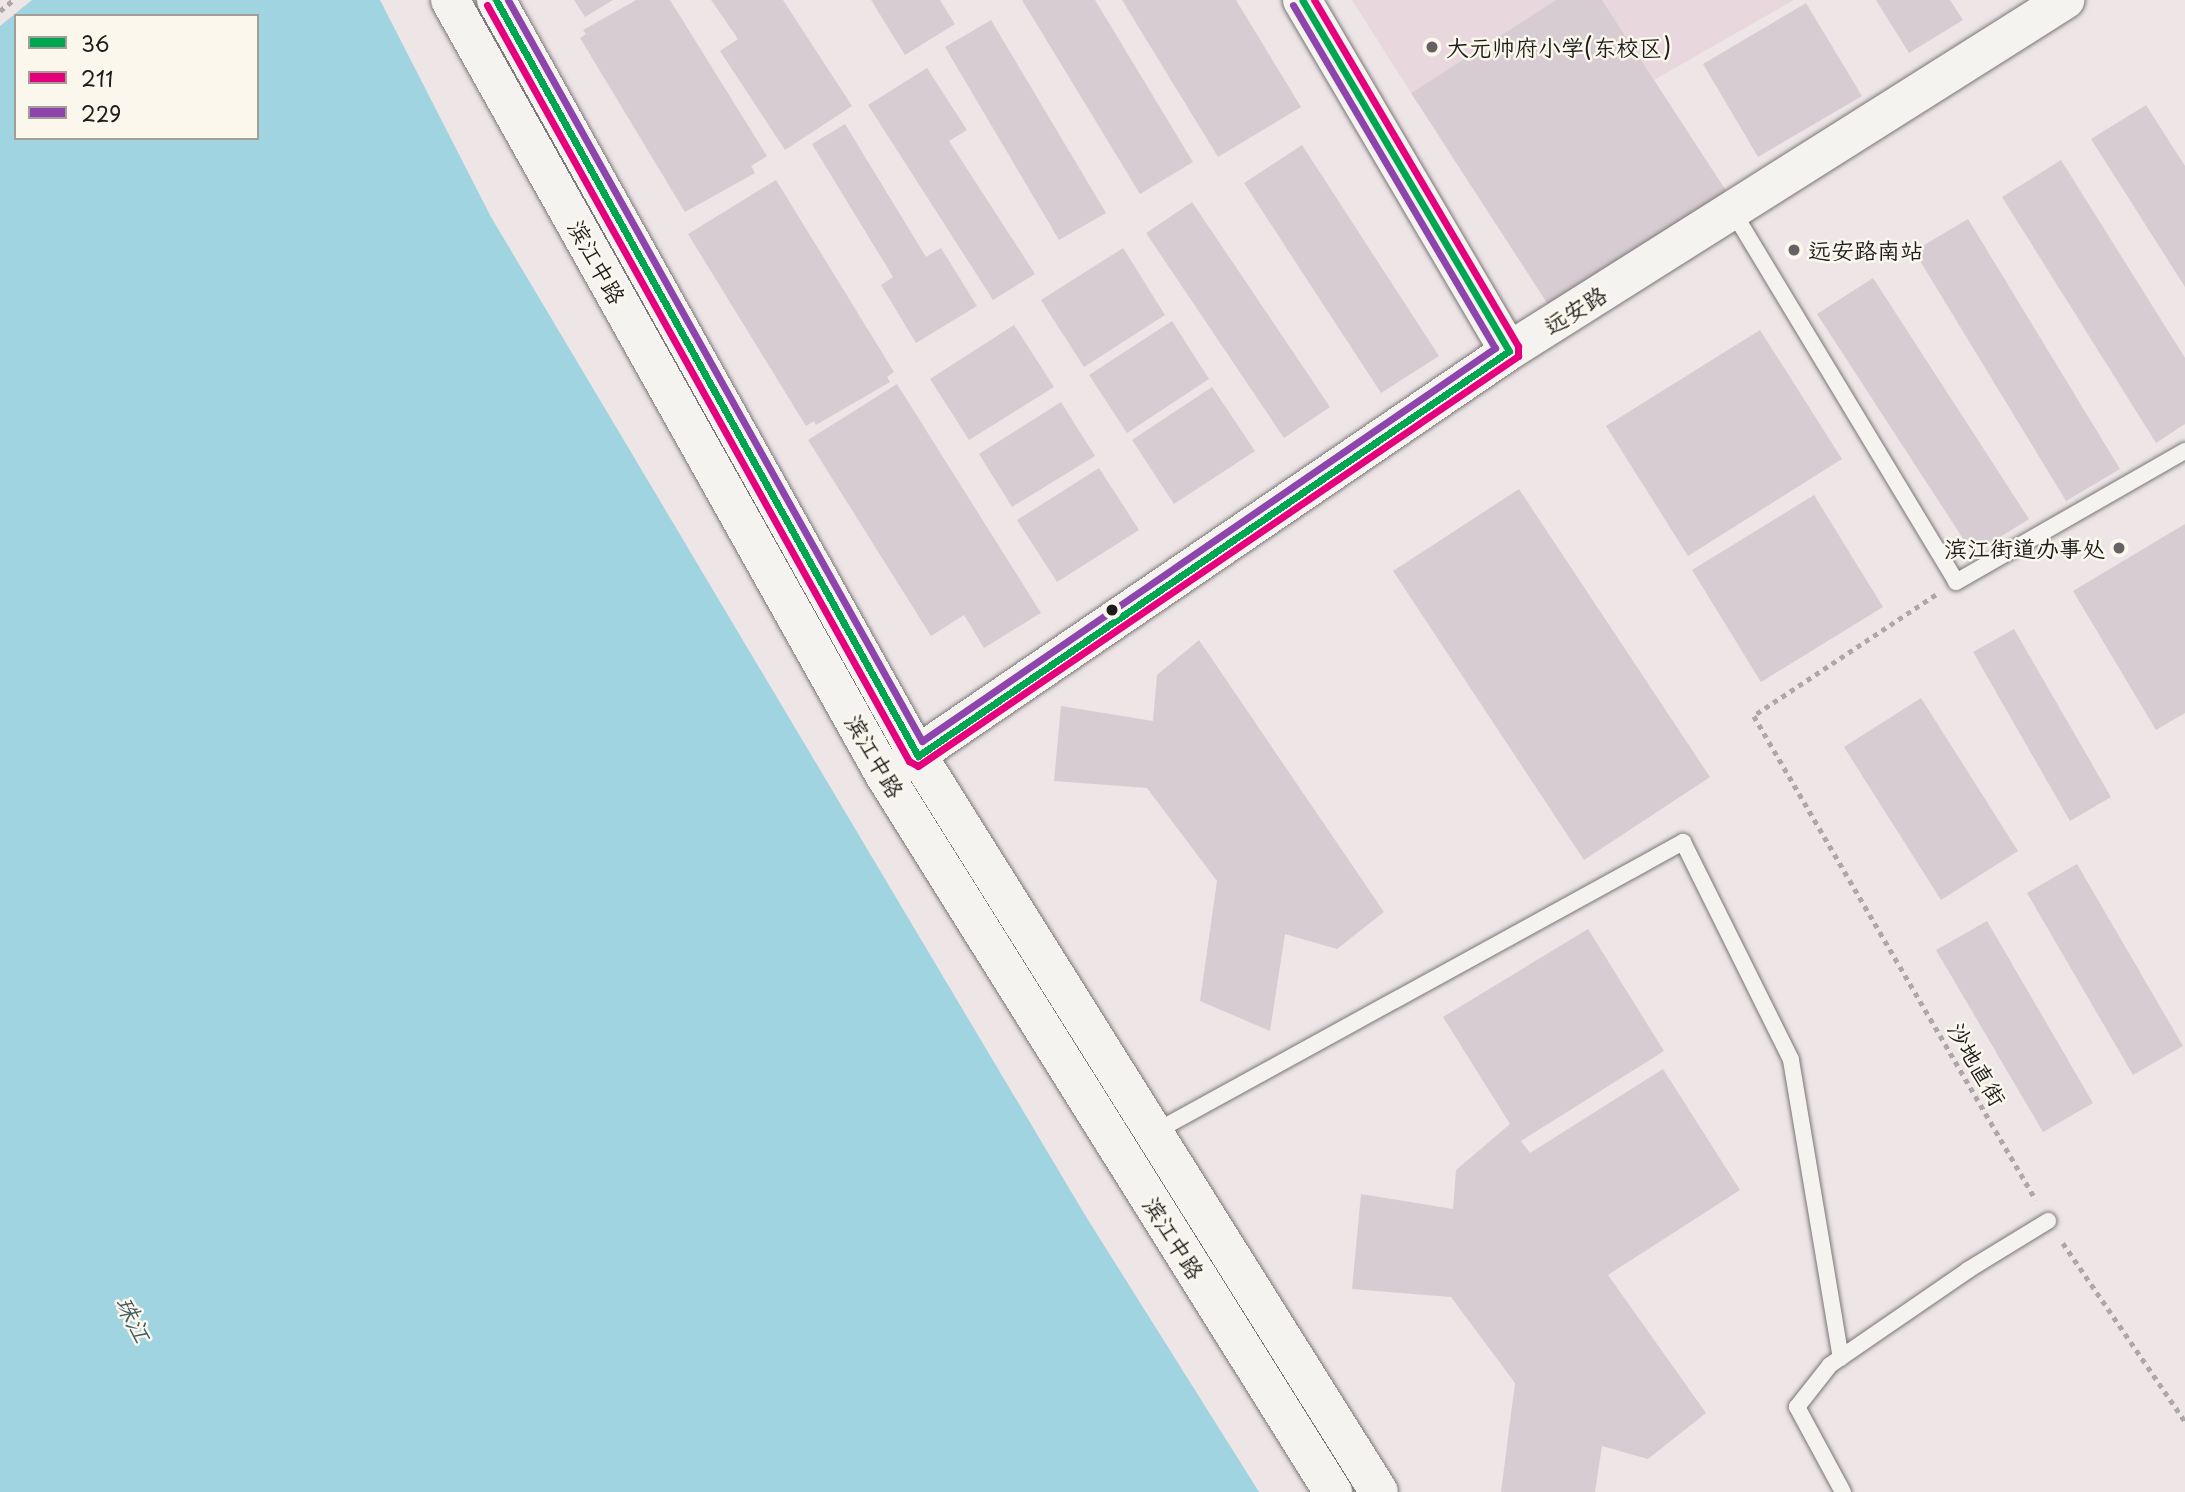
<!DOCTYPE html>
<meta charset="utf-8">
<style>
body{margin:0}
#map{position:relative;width:2185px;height:1492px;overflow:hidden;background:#eee5e7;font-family:"Playpen Sans","LXGW WenKai TC",sans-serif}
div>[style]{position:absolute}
.built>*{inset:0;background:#e9d7de}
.water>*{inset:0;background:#a0d4e0}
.pier>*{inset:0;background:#eee5e7}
.building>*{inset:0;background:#d8ccd3}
.path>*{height:4.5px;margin-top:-2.25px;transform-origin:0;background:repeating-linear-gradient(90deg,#aba9a7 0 5px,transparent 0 10px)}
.roads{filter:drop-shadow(0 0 2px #7a7677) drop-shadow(0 0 2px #7a7677)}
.lane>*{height:16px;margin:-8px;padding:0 8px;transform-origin:8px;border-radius:8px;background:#f5f3f0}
.secondary>*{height:38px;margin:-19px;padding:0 19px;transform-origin:19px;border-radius:19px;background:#f5f3f0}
.highway>*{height:38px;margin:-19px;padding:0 19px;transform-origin:19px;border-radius:19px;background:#f5f3f0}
.bus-1>*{height:7px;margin:-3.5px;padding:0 3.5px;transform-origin:3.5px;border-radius:3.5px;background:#00a651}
.bus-2>*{height:7px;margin:-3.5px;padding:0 3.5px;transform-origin:3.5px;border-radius:3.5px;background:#e5007d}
.bus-3>*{height:7px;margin:-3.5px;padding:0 3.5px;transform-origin:3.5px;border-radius:3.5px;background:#8e44ad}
.dots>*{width:19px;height:19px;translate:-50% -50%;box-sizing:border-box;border:4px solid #fbf7ec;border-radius:50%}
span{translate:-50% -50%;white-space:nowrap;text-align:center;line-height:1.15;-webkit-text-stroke:5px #fbf7ec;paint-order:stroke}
.poi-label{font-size:23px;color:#1c1c1c}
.left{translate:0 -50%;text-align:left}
.right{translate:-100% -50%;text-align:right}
.street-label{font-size:23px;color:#1c1c1c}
.water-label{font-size:24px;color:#3f5a60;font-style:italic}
.legend{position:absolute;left:14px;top:14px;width:245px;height:126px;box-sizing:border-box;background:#fbf7ec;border:2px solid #a29f99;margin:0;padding:9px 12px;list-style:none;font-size:21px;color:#1c1c1c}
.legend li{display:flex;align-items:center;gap:14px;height:35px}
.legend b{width:35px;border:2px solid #a29f99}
</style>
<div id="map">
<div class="built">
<div style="clip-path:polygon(1352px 0,1556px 0,1411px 93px)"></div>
<div style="clip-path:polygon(1602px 0,1794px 0,1654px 80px)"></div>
</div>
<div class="water">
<div style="clip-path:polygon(evenodd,0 0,380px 0,491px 217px,1085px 1215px,1259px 1492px,0 1492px,0 0,16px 16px,257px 16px,257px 138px,16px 138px,16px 16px)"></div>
</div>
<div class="pier">
<div style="clip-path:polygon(0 0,32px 0,0 26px)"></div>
</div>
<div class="building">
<div style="clip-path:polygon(574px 0,613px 0,585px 17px)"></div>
<div style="clip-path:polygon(636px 0,670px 0,767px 156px,751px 166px,755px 173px,685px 212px,580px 38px,586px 34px,583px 30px)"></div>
<div style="clip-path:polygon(711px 0,783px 0,852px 106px,785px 150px,720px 51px,738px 39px)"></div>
<div style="clip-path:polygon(871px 0,940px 0,955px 24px,905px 55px)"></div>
<div style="clip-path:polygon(1022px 0,1095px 0,1193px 162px,1140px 194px)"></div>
<div style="clip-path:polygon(1122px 0,1236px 0,1301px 107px,1218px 157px)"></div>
<div style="clip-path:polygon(1556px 0,1602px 0,1734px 203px,1556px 317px,1411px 93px)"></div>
<div style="clip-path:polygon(1876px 0,1950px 0,1963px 20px,1909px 53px)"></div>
<div style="clip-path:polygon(1806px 3px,1862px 96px,1758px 157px,1703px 64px)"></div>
<div style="clip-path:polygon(991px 20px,1106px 213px,1059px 240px,945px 47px)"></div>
<div style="clip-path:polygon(927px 68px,967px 130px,949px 141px,1035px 274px,993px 300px,868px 105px)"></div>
<div style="clip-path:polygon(2146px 105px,2185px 166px,2185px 287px,2091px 139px)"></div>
<div style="clip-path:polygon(845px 124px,926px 257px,941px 248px,977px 306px,916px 343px,881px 285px,893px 277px,812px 144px)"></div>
<div style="clip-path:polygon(1302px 145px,1439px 356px,1381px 393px,1244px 183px)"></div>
<div style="clip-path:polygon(2061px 160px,2185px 358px,2185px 424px,2156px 443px,2002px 197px)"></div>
<div style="clip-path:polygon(776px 180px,894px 372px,887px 377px,890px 382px,816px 425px,814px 421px,806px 426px,688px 234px)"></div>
<div style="clip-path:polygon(1192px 202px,1330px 407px,1284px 438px,1146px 233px)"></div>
<div style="clip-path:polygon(1968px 219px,2120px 469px,2066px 501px,1914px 251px)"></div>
<div style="clip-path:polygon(1123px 248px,1165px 315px,1084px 367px,1041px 300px)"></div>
<div style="clip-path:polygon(1873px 278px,2029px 519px,1973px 554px,1817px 314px)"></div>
<div style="clip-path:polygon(1172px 321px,1209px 379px,1127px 433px,1089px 375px)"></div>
<div style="clip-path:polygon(1014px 325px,1054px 387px,969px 440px,930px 379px)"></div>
<div style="clip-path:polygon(1760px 330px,1842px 459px,1688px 556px,1606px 426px)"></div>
<div style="clip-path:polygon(897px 384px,1041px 613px,984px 648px,964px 615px,931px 636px,808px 440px)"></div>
<div style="clip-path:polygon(1212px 387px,1255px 451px,1174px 504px,1132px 440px)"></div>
<div style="clip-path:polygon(1061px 402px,1095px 456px,1012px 507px,979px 454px)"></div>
<div style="clip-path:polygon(1099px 468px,1139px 530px,1057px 582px,1017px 520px)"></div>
<div style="clip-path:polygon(1519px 489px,1710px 777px,1584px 860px,1393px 571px)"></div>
<div style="clip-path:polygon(1814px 495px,1883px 607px,1761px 682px,1692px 570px)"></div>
<div style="clip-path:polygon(2185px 524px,2185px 713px,2156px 730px,2073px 591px)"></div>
<div style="clip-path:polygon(2014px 629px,2111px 797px,2070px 821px,1973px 652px)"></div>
<div style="clip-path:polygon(1199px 640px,1384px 912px,1337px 949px,1285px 934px,1270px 1031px,1200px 1001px,1217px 881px,1147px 788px,1054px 781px,1061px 706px,1153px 721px,1157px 675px)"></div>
<div style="clip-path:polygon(1921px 698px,2018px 851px,1941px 900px,1844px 747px)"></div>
<div style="clip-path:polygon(2077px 864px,2183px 1046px,2133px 1075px,2027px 893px)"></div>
<div style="clip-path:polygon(1987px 921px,2093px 1103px,2043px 1132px,1936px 950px)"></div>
<div style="clip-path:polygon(1588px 929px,1664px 1051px,1521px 1141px,1530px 1153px,1663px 1069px,1740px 1190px,1608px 1275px,1706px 1413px,1648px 1459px,1602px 1446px,1595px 1492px,1501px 1492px,1515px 1383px,1451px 1297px,1352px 1289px,1361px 1194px,1453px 1209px,1456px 1170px,1510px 1124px,1443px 1017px)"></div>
</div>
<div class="path">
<div style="left:0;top:11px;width:17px;rotate:-40deg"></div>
<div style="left:1936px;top:595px;width:219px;rotate:146.4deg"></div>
<div style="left:1754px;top:716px;width:560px;rotate:59.77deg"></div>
<div style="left:2063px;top:1243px;width:216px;rotate:55.6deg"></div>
</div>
<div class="roads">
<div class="lane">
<div style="left:1732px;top:210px;width:434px;rotate:58.9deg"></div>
<div style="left:1956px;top:582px;width:264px;rotate:-29.8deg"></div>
<div style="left:1153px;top:1133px;width:605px;rotate:-28.77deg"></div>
<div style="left:1683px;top:842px;width:243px;rotate:63.6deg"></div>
<div style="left:1791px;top:1060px;width:302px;rotate:80.5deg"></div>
<div style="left:1843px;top:1492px;width:97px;rotate:-118.4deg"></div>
<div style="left:1797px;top:1407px;width:53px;rotate:-51.8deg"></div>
<div style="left:1830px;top:1365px;width:168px;rotate:-34.5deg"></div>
<div style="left:1968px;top:1270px;width:94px;rotate:-31.5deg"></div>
</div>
<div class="secondary">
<div style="left:450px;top:0;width:890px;rotate:60.73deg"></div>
<div style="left:885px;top:776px;width:845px;rotate:57.97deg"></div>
<div style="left:496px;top:0;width:866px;rotate:60.83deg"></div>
<div style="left:918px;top:756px;width:868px;rotate:57.94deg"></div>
<div style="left:896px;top:769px;width:742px;rotate:-34.29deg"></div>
<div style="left:1509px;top:351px;width:658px;rotate:-32.26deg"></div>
</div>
<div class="highway">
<div style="left:1302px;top:0;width:407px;rotate:59.5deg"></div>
</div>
</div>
<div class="bus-1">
<div style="left:496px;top:0;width:866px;rotate:60.83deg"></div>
<div style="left:918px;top:756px;width:716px;rotate:-34.42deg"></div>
<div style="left:1509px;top:351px;width:407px;rotate:-120.5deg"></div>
</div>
<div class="bus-2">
<div style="left:487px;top:5px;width:866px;rotate:60.83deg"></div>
<div style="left:909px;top:761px;width:10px;rotate:29deg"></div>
<div style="left:918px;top:766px;width:727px;rotate:-34.35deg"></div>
<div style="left:1518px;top:356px;width:10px;rotate:-90deg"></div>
<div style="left:1518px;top:346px;width:402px;rotate:-120.5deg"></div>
</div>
<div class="bus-3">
<div style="left:508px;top:0;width:849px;rotate:60.81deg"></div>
<div style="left:922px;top:741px;width:695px;rotate:-34.44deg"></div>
<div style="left:1495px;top:348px;width:398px;rotate:-120.5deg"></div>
</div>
<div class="dots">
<div style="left:1432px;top:47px;background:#666263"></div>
<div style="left:1794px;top:250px;background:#666263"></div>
<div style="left:2119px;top:548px;background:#666263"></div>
<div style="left:1112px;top:610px;background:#1c1c1c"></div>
</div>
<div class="poi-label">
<span class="left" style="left:1446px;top:47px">大元帅府小学(东校区)</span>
<span class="left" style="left:1808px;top:250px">远安路南站</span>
<span class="right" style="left:2105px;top:548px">滨江街道办事处</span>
</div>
<div class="street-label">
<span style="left:597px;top:262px;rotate:61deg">滨江中路</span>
<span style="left:1575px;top:310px;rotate:-32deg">远安路</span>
<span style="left:875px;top:756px;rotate:60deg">滨江中路</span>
<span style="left:1977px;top:1064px;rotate:60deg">沙地直街</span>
<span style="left:1174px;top:1238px;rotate:58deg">滨江中路</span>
</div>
<div class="water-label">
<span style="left:134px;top:1319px;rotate:64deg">珠江</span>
</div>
<ul class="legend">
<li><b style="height:9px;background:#00a651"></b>36</li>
<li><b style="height:9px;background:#e5007d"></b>211</li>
<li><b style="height:9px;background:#8e44ad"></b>229</li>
</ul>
</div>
